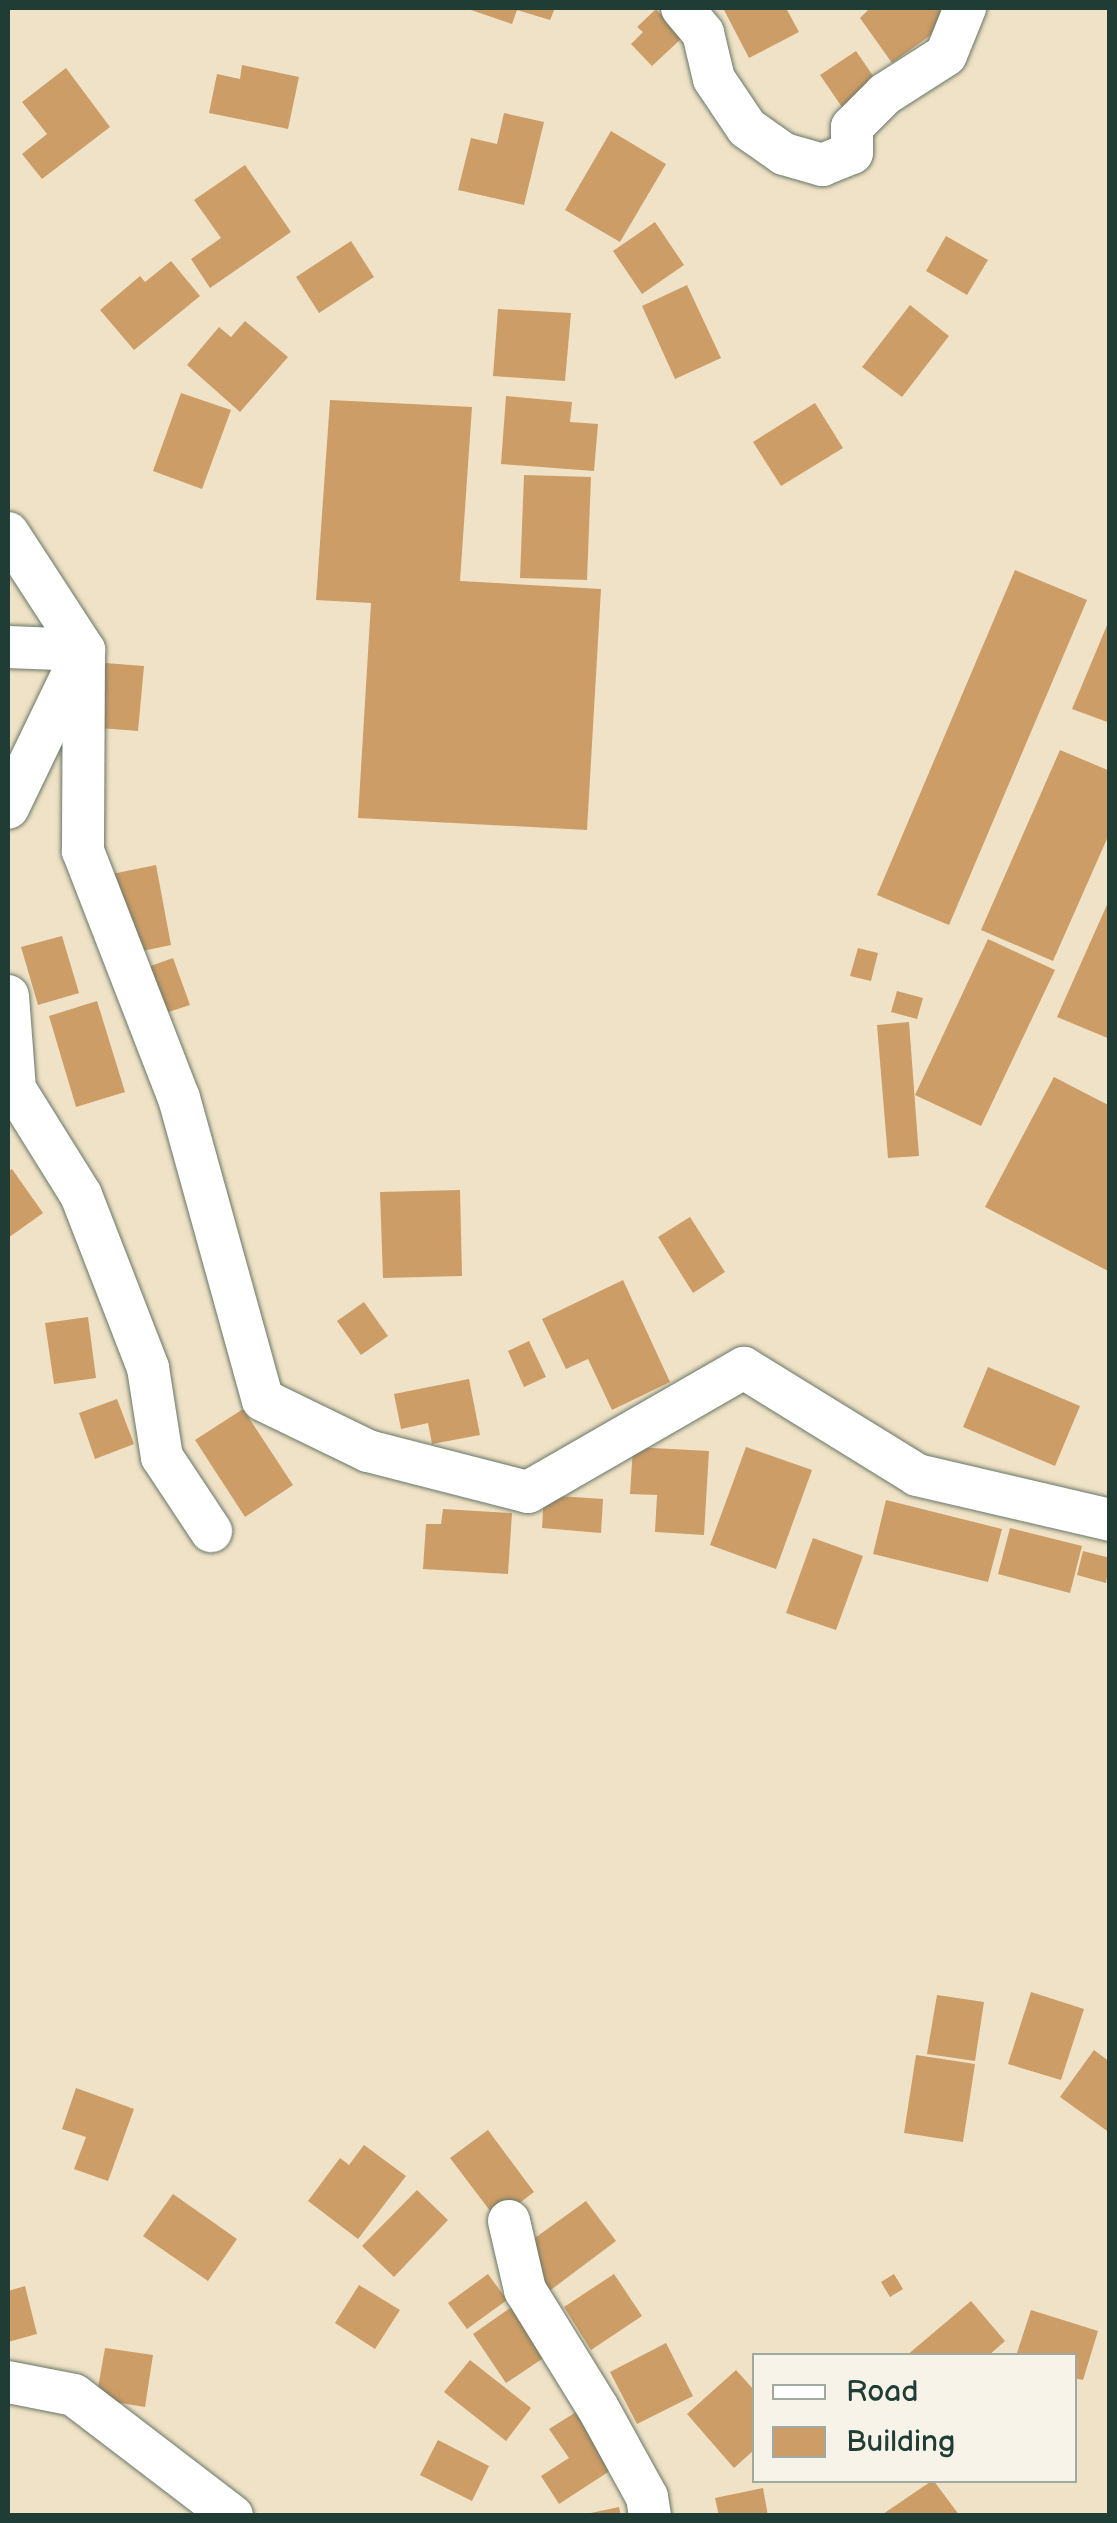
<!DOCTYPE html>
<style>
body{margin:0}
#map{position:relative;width:1117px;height:2523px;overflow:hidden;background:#f0e2c6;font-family:"Balsamiq Sans",sans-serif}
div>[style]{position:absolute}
.building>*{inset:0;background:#cd9d67}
.roads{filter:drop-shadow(0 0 2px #687767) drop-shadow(0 0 2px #687767)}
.street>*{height:42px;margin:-21px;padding:0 21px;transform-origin:21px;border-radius:21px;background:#fff}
span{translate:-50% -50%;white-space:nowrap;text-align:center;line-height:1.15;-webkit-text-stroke:10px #f7f3e8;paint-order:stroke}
.frame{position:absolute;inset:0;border:10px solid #1f3d34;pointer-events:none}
.legend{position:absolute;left:752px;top:2353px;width:325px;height:130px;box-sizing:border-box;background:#f7f3e8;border:2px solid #a1aaa0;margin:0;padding:12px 18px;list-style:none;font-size:30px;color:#1f3d34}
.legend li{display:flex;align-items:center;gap:20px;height:50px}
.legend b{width:50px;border:2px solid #a1aaa0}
</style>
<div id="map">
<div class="building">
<div style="clip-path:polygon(465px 8px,555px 8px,550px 20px,517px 10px,512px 24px)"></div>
<div style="clip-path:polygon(723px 8px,786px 8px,799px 32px,749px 58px)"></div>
<div style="clip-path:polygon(870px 8px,938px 8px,949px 22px,892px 63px,860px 18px)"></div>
<div style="clip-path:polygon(656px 9px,683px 37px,652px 66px,631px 44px,643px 32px,637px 27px)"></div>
<div style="clip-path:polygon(856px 51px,880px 86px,844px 110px,820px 75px)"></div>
<div style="clip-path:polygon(242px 65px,299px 77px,288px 129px,209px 113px,217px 74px,240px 79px)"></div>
<div style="clip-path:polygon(66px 68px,110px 127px,42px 179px,22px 154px,47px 134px,22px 102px)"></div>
<div style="clip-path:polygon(504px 113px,544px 122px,524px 205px,458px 190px,471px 138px,497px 144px)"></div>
<div style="clip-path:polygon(611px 131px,666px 164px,620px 242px,565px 210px)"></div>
<div style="clip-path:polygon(245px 165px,291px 232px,210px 288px,191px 259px,221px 238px,194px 200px)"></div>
<div style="clip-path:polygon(655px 222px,684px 265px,642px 294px,613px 251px)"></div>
<div style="clip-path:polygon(946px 236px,988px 260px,967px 295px,926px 271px)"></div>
<div style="clip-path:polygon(351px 241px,374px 277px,319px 313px,296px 277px)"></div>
<div style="clip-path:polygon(171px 261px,200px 296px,134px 350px,100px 310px,140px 276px,145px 282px)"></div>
<div style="clip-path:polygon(687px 285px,721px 358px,675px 379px,642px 306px)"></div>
<div style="clip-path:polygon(910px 305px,949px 336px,902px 397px,862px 367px)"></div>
<div style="clip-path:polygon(498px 309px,571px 313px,565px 381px,493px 376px)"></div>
<div style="clip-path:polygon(245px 321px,288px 357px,240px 412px,187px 365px,219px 327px,231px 337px)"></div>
<div style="clip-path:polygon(181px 393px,231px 410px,202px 489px,153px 471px)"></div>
<div style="clip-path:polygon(506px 396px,572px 402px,570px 422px,598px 424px,594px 471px,501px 464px)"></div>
<div style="clip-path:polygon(330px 400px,472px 407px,460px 581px,601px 589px,587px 830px,358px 818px,371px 603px,316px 600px)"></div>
<div style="clip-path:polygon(815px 403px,843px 448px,781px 486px,753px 442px)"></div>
<div style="clip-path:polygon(524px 475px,591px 477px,587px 580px,520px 578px)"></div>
<div style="clip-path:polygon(1015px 570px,1087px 600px,949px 925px,877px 895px)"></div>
<div style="clip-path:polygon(1110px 618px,1110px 723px,1072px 709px)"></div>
<div style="clip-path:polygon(92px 662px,144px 666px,138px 731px,87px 727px)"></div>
<div style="clip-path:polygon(1060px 750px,1110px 771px,1110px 832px,1053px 961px,981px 930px)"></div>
<div style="clip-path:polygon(156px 865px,171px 945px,123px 955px,107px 875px)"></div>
<div style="clip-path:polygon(1110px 898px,1110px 1039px,1057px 1017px)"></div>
<div style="clip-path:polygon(62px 936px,79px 993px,38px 1005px,21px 947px)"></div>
<div style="clip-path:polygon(988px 939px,1055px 970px,981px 1126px,915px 1095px)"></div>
<div style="clip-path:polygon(858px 948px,878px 953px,871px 981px,850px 976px)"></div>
<div style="clip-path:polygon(173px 958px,190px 1005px,147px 1019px,131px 973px)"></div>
<div style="clip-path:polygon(897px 991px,923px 998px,917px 1019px,891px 1012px)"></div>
<div style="clip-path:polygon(97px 1001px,125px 1092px,76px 1107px,49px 1016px)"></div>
<div style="clip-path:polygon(909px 1022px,919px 1156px,888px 1158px,877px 1025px)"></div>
<div style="clip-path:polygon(1054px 1077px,1110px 1106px,1110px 1272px,985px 1207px)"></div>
<div style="clip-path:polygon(12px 1169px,43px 1213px,8px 1238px,8px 1172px)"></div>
<div style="clip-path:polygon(460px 1190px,462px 1276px,383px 1278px,380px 1192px)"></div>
<div style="clip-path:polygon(690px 1217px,725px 1272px,693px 1293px,658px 1237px)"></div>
<div style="clip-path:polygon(623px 1280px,670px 1382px,612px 1410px,588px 1359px,566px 1369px,542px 1319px)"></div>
<div style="clip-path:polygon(364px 1302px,388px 1336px,361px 1355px,337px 1321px)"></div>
<div style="clip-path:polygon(88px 1317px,96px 1378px,54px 1384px,45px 1323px)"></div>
<div style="clip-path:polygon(529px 1341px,546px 1377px,524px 1387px,508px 1351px)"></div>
<div style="clip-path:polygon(988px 1367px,1080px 1406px,1055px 1466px,963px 1427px)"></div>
<div style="clip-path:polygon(469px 1379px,480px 1435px,432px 1444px,428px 1423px,401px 1429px,394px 1394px)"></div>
<div style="clip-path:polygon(117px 1399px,134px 1444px,95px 1459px,79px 1413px)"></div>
<div style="clip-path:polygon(243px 1409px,293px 1485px,245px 1517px,195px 1440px)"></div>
<div style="clip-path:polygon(633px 1447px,709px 1451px,704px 1535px,655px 1532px,657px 1495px,630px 1494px)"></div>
<div style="clip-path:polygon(746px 1447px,812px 1470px,776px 1569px,710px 1545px)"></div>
<div style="clip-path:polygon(544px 1495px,603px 1499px,601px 1533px,542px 1528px)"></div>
<div style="clip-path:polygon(886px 1500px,1002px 1529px,988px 1582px,873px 1554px)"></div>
<div style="clip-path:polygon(443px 1509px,512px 1513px,508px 1574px,423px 1569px,426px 1524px,441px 1524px)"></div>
<div style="clip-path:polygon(1010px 1528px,1082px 1546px,1070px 1593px,998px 1574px)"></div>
<div style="clip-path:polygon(813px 1538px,863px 1556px,836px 1630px,786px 1613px)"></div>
<div style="clip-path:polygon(1083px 1551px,1110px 1558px,1106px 1583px,1077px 1575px)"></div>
<div style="clip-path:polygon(1031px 1992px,1084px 2009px,1061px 2080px,1008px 2064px)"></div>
<div style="clip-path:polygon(937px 1995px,984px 2002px,975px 2061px,927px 2054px)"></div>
<div style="clip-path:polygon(1094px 2050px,1110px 2062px,1110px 2133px,1060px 2097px)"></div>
<div style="clip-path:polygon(916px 2055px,975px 2064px,963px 2142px,904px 2133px)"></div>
<div style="clip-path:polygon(76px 2088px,134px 2109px,108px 2181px,74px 2169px,86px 2137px,62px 2129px)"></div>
<div style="clip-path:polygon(488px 2130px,534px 2192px,497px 2220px,450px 2158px)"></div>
<div style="clip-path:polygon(364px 2145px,406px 2176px,358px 2239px,308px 2201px,340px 2158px,349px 2165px)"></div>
<div style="clip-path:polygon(417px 2190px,448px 2220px,394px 2277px,362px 2246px)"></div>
<div style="clip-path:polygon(173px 2194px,237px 2239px,208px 2281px,143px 2236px)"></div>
<div style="clip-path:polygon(586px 2201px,616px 2241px,548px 2292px,517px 2251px)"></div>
<div style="clip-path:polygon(488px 2274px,507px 2300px,467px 2329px,448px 2303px)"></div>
<div style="clip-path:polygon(614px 2274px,642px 2316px,591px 2350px,564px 2307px)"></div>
<div style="clip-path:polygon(894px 2274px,903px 2289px,890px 2297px,881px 2282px)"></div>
<div style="clip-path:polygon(359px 2285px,400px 2310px,375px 2349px,335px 2323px)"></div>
<div style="clip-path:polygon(25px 2286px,37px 2334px,8px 2342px,8px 2291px)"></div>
<div style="clip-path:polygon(523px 2299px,557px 2349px,506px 2383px,473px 2334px)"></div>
<div style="clip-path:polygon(971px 2301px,1005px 2341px,988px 2356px,906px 2356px)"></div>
<div style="clip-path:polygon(1031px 2310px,1098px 2331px,1083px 2380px,1074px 2378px,1074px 2356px,1016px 2356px)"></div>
<div style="clip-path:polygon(666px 2343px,693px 2396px,637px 2424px,610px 2372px)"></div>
<div style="clip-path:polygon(105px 2348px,153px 2355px,145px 2407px,96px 2399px)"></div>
<div style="clip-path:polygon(470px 2360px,531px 2408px,506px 2441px,444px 2392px)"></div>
<div style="clip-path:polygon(736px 2370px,754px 2390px,754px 2450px,734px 2468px,687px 2414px)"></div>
<div style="clip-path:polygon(584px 2407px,622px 2463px,559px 2504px,541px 2476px,569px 2458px,549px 2429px)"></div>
<div style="clip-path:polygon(438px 2440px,489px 2466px,472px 2501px,420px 2475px)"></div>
<div style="clip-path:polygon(933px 2480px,960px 2516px,880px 2516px)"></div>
<div style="clip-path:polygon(763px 2488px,768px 2516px,719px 2516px,715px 2498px)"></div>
<div style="clip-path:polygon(619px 2507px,621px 2516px,587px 2516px,586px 2514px)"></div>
</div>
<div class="roads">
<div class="street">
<div style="left:682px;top:8px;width:33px;rotate:50deg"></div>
<div style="left:703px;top:33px;width:47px;rotate:76.6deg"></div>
<div style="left:714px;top:79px;width:59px;rotate:56deg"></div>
<div style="left:747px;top:128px;width:45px;rotate:35.1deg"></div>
<div style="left:784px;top:154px;width:40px;rotate:16deg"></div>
<div style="left:822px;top:165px;width:32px;rotate:-22deg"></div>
<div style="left:852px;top:153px;width:26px;rotate:-90deg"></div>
<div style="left:852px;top:127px;width:47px;rotate:-45deg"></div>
<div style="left:885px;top:94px;width:72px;rotate:-32.6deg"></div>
<div style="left:946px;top:55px;width:51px;rotate:-68deg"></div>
<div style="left:8px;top:533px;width:140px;rotate:57deg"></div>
<div style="left:84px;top:650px;width:201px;rotate:90.3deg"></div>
<div style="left:83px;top:851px;width:265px;rotate:68.8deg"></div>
<div style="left:179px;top:1098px;width:313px;rotate:74.5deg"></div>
<div style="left:263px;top:1400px;width:117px;rotate:25.9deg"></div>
<div style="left:368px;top:1451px;width:165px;rotate:14.4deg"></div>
<div style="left:528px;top:1492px;width:249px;rotate:-29.9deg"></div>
<div style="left:744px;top:1368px;width:203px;rotate:31.7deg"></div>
<div style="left:917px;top:1475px;width:198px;rotate:13.1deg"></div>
<div style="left:8px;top:647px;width:76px;rotate:2.3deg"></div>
<div style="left:84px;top:650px;width:175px;rotate:115.7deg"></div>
<div style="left:8px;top:996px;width:93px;rotate:85.7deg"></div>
<div style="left:15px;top:1089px;width:125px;rotate:58.1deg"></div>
<div style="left:81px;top:1195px;width:186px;rotate:68.8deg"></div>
<div style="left:148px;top:1368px;width:90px;rotate:81.1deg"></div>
<div style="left:162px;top:1457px;width:89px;rotate:56.5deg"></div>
<div style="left:509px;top:2221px;width:71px;rotate:76.9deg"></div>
<div style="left:525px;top:2290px;width:139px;rotate:58.3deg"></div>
<div style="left:598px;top:2408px;width:102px;rotate:61.2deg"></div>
<div style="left:647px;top:2497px;width:19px;rotate:81deg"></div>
<div style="left:8px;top:2382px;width:67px;rotate:11.1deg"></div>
<div style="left:74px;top:2395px;width:199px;rotate:37.4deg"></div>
</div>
</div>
<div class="frame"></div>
<ul class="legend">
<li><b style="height:12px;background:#fff"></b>Road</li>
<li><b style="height:28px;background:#cd9d67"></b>Building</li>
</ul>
</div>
